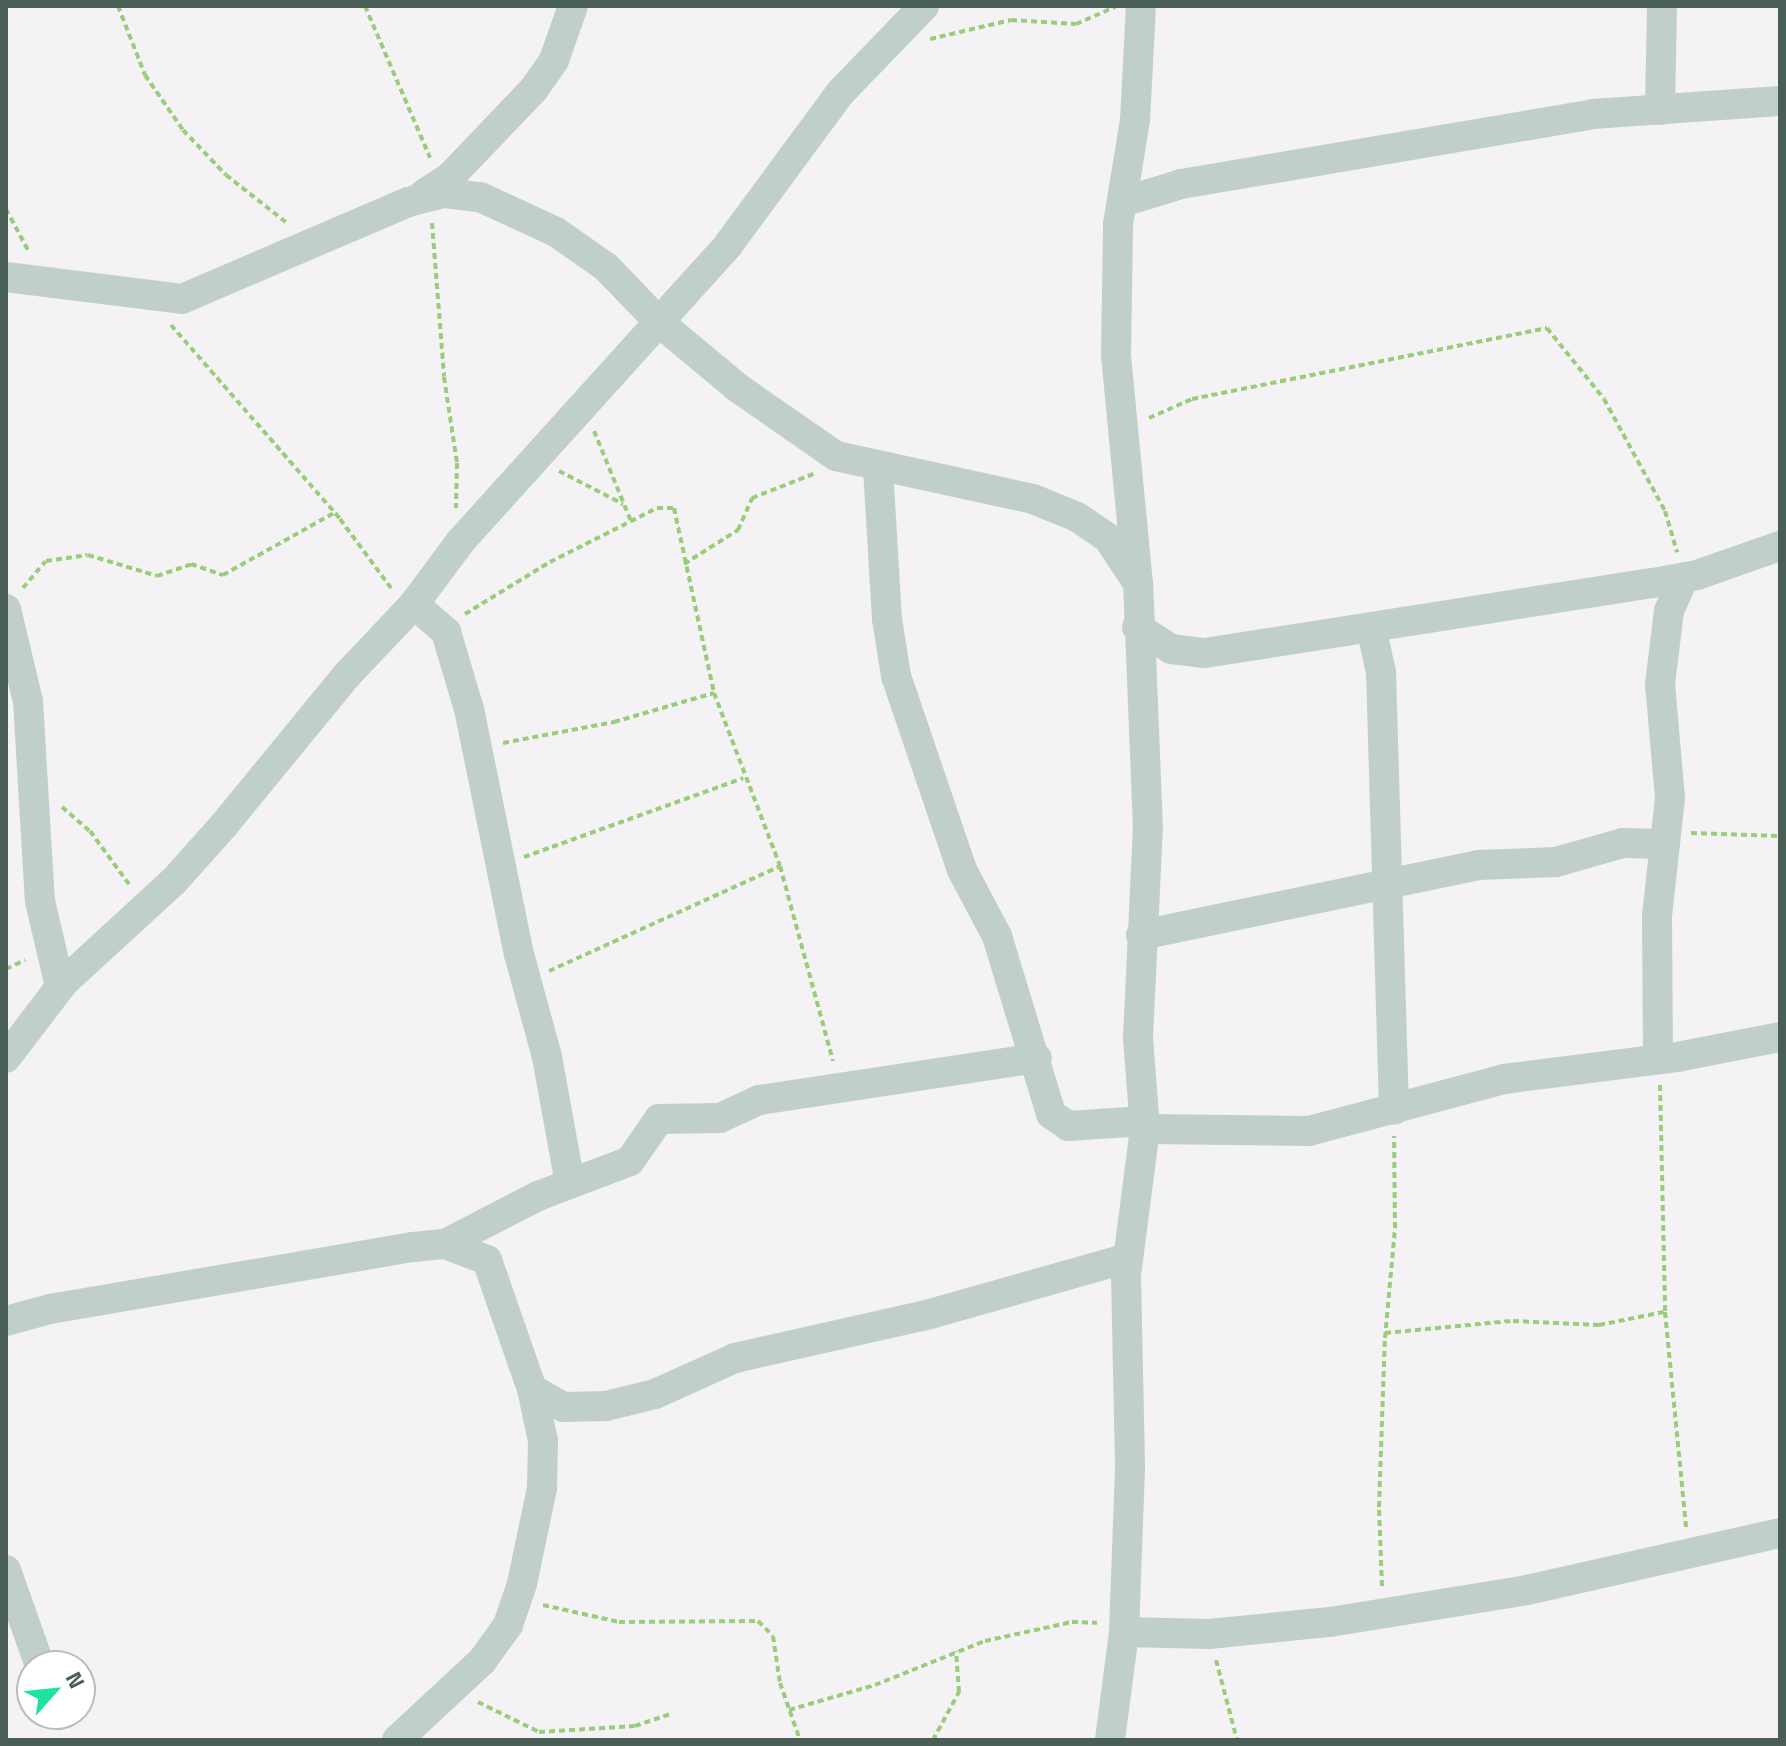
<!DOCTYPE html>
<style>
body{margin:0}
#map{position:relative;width:1786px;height:1746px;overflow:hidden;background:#f4f2f4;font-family:"Titillium Web",sans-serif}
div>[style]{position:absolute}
.path>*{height:4px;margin-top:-2px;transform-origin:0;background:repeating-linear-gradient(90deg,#9acd7a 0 6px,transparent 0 10px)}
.minor>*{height:30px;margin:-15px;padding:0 15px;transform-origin:15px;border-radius:15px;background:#c0d0c9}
span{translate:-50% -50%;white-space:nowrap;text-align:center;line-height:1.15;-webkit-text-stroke:6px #fff;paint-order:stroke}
.frame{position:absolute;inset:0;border:8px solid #495f56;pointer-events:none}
.north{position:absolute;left:16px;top:1650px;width:80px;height:80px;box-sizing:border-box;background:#fff;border:2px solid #b6bfbb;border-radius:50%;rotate:63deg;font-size:22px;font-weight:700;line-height:32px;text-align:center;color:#495f56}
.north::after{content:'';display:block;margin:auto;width:28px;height:36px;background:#1ce3a2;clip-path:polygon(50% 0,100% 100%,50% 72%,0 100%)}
</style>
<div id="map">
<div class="path">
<div style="left:118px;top:6px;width:74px;rotate:68.6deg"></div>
<div style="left:145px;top:75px;width:67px;rotate:55.4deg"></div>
<div style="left:183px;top:130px;width:62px;rotate:46.3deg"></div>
<div style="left:226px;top:175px;width:78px;rotate:38.2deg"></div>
<div style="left:365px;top:6px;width:165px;rotate:66.8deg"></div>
<div style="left:930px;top:39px;width:83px;rotate:-13.2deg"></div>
<div style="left:1011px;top:20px;width:65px;rotate:3.5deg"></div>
<div style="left:1076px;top:24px;width:43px;rotate:-23.6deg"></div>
<div style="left:6px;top:209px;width:49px;rotate:61.9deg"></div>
<div style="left:432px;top:223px;width:154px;rotate:85.5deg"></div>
<div style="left:444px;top:377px;width:87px;rotate:81.4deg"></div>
<div style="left:457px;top:463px;width:45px;rotate:91.3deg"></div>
<div style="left:171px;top:325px;width:257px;rotate:48.9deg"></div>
<div style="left:340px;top:519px;width:86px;rotate:53.5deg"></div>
<div style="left:1149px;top:418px;width:47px;rotate:-23.8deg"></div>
<div style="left:1192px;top:399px;width:362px;rotate:-11.3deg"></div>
<div style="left:1547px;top:328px;width:91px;rotate:51.2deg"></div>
<div style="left:1604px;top:399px;width:128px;rotate:61.4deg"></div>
<div style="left:1665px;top:511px;width:43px;rotate:73.7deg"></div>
<div style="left:594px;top:431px;width:97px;rotate:67.7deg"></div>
<div style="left:559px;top:471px;width:72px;rotate:27.3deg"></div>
<div style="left:684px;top:564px;width:64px;rotate:-32.2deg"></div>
<div style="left:738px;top:530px;width:35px;rotate:-66deg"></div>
<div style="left:752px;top:498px;width:66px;rotate:-21.5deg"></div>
<div style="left:23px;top:588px;width:35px;rotate:-50deg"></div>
<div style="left:46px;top:561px;width:42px;rotate:-8.1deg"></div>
<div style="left:88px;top:555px;width:72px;rotate:16.9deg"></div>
<div style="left:157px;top:576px;width:36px;rotate:-19deg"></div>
<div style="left:191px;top:564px;width:34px;rotate:19deg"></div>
<div style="left:223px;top:575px;width:127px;rotate:-29.2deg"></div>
<div style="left:465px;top:614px;width:100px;rotate:-31.5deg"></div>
<div style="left:550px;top:562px;width:120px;rotate:-26.8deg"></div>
<div style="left:657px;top:508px;width:17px"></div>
<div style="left:674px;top:508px;width:189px;rotate:77.8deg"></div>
<div style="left:714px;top:693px;width:185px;rotate:69.1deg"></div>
<div style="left:780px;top:866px;width:202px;rotate:74.8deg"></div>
<div style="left:503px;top:743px;width:113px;rotate:-10.7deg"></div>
<div style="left:614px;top:722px;width:104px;rotate:-16.2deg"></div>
<div style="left:62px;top:807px;width:37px;rotate:41deg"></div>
<div style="left:90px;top:831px;width:66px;rotate:53.7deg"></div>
<div style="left:1691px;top:833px;width:89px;rotate:1.9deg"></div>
<div style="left:524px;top:857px;width:233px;rotate:-19.8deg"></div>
<div style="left:6px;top:969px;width:21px;rotate:-25deg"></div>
<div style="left:549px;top:971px;width:254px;rotate:-24.4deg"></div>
<div style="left:1660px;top:1085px;width:227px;rotate:88.7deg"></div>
<div style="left:1665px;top:1312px;width:216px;rotate:84.4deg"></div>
<div style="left:1385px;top:1333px;width:129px;rotate:-5.4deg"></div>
<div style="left:1513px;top:1321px;width:86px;rotate:2.7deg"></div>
<div style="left:1599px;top:1325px;width:66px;rotate:-11.3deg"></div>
<div style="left:1382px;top:1586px;width:79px;rotate:-92.2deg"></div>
<div style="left:1379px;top:1507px;width:169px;rotate:-88deg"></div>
<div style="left:1385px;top:1338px;width:110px;rotate:-84.8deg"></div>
<div style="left:1395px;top:1228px;width:92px;rotate:-90.6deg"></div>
<div style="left:543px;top:1605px;width:78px;rotate:12.6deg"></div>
<div style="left:619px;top:1622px;width:139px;rotate:-0.4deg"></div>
<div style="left:758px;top:1621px;width:21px;rotate:45deg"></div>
<div style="left:773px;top:1636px;width:48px;rotate:81.5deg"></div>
<div style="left:780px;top:1683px;width:60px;rotate:70.7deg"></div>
<div style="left:1216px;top:1660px;width:83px;rotate:75.3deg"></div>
<div style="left:478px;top:1702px;width:68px;rotate:26.2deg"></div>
<div style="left:539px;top:1732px;width:96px;rotate:-3.6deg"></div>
<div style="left:635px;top:1726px;width:40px;rotate:-18.9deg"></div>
<div style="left:789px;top:1710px;width:90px;rotate:-16.2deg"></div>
<div style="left:875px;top:1685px;width:118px;rotate:-21.8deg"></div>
<div style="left:985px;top:1641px;width:89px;rotate:-12.3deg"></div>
<div style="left:1072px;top:1622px;width:25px;rotate:2deg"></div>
<div style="left:933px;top:1740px;width:55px;rotate:-61.6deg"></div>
<div style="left:959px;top:1692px;width:41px;rotate:-94.2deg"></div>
</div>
<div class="minor">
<div style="left:1660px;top:110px;width:104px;rotate:-88.9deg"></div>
<div style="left:424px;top:194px;width:30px;rotate:-33deg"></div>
<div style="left:449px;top:178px;width:123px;rotate:-46.3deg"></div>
<div style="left:534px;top:89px;width:35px;rotate:-55deg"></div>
<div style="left:554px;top:60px;width:57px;rotate:-70.6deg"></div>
<div style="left:1123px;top:202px;width:61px;rotate:-17.2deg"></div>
<div style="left:1181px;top:184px;width:418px;rotate:-9.6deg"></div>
<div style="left:1593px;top:114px;width:187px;rotate:-4deg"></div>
<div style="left:6px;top:277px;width:177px;rotate:7.1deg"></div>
<div style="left:182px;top:299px;width:246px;rotate:-23.2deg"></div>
<div style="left:408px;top:202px;width:38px;rotate:-14deg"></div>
<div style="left:445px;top:193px;width:35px;rotate:7deg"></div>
<div style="left:480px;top:197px;width:84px;rotate:24.7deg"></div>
<div style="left:556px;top:232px;width:61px;rotate:35deg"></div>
<div style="left:606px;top:267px;width:78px;rotate:46deg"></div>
<div style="left:660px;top:323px;width:102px;rotate:39.8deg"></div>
<div style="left:738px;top:388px;width:119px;rotate:34.8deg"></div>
<div style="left:836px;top:456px;width:202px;rotate:12.3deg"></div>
<div style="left:1033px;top:499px;width:48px;rotate:22.2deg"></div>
<div style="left:1077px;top:517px;width:37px;rotate:34deg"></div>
<div style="left:1108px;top:538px;width:53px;rotate:56.6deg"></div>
<div style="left:878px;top:468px;width:151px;rotate:86.6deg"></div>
<div style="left:887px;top:619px;width:58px;rotate:81deg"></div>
<div style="left:896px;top:676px;width:205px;rotate:71.2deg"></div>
<div style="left:962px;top:870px;width:75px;rotate:62.1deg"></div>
<div style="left:997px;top:936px;width:186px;rotate:73.1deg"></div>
<div style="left:1051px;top:1114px;width:21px;rotate:35deg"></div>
<div style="left:1068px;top:1126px;width:76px;rotate:-3.8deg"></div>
<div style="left:414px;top:604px;width:43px;rotate:41.2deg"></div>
<div style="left:446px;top:632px;width:80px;rotate:73.4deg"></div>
<div style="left:469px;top:709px;width:250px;rotate:78.5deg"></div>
<div style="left:519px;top:954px;width:107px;rotate:74.8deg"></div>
<div style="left:547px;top:1057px;width:128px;rotate:79.7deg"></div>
<div style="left:6px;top:609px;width:95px;rotate:76.6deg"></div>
<div style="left:28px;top:701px;width:200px;rotate:86.6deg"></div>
<div style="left:40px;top:901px;width:88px;rotate:76.9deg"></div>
<div style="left:1137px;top:627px;width:40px;rotate:32.9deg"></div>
<div style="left:1171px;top:649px;width:34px;rotate:7deg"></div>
<div style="left:1205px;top:653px;width:453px;rotate:-8.9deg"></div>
<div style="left:1653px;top:583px;width:45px;rotate:-10.3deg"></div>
<div style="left:1697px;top:575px;width:88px;rotate:-19.3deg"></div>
<div style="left:1371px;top:627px;width:46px;rotate:77.5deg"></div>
<div style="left:1381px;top:672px;width:438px;rotate:88.3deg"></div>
<div style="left:1141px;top:935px;width:344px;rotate:-11.7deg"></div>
<div style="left:1478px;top:865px;width:78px;rotate:-2.2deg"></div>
<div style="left:1556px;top:862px;width:70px;rotate:-15.8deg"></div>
<div style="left:1623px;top:843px;width:40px;rotate:1.4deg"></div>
<div style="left:6px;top:1058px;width:96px;rotate:-52.7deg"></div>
<div style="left:64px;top:982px;width:149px;rotate:-42.6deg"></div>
<div style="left:174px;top:881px;width:75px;rotate:-48.2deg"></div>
<div style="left:224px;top:825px;width:193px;rotate:-50.7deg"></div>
<div style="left:346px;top:676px;width:99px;rotate:-46.6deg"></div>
<div style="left:414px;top:604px;width:77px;rotate:-53.4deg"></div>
<div style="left:460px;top:542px;width:400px;rotate:-47.9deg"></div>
<div style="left:728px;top:245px;width:189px;rotate:-53.6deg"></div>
<div style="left:840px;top:93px;width:121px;rotate:-46deg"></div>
<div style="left:1658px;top:1059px;width:143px;rotate:-90.4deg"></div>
<div style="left:1657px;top:916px;width:119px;rotate:-83.7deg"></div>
<div style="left:1670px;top:798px;width:114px;rotate:-95deg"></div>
<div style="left:1660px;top:684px;width:74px;rotate:-83deg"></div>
<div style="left:1669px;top:611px;width:37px;rotate:-66deg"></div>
<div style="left:1145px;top:1129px;width:164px;rotate:0.7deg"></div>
<div style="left:1309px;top:1131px;width:202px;rotate:-14.9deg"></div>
<div style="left:1504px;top:1079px;width:174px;rotate:-7.2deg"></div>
<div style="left:1677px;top:1057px;width:105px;rotate:-11deg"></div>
<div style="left:445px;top:1244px;width:105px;rotate:-27.3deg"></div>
<div style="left:538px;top:1196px;width:98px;rotate:-20.8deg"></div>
<div style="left:630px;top:1161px;width:51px;rotate:-55.4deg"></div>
<div style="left:659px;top:1119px;width:61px;rotate:-0.9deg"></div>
<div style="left:720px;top:1118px;width:43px;rotate:-24.8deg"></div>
<div style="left:759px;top:1100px;width:281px;rotate:-8.6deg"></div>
<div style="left:6px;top:1321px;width:46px;rotate:-15.3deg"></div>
<div style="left:50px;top:1309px;width:369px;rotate:-9.7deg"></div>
<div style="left:414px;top:1247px;width:31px;rotate:-6deg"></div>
<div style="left:445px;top:1244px;width:45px;rotate:20.9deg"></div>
<div style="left:487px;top:1260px;width:137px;rotate:70.8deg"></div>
<div style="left:532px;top:1389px;width:53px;rotate:78.1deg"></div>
<div style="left:543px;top:1441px;width:47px;rotate:91.2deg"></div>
<div style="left:542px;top:1488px;width:98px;rotate:101.8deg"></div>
<div style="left:522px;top:1584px;width:43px;rotate:108.9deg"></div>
<div style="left:508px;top:1625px;width:44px;rotate:125.8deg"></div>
<div style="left:482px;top:1661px;width:116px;rotate:137.1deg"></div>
<div style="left:532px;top:1389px;width:36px;rotate:30deg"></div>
<div style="left:563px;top:1407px;width:43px;rotate:-1.3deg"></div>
<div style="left:606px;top:1406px;width:50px;rotate:-13.8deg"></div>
<div style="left:655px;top:1394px;width:88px;rotate:-24.2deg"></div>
<div style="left:735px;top:1358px;width:200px;rotate:-12.7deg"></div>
<div style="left:930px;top:1314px;width:206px;rotate:-15.8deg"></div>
<div style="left:6px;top:1570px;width:102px;rotate:70.5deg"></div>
<div style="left:1124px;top:1632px;width:85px;rotate:1.3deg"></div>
<div style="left:1209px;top:1634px;width:122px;rotate:-5.7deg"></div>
<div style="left:1330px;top:1622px;width:200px;rotate:-9.2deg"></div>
<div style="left:1527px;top:1590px;width:259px;rotate:-12.7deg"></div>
<div style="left:1110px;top:1740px;width:109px;rotate:-82.6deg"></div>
<div style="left:1124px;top:1632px;width:166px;rotate:-87.9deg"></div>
<div style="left:1130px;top:1466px;width:191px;rotate:-91.2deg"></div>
<div style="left:1126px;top:1275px;width:147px;rotate:-82.6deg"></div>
<div style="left:1145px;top:1129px;width:91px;rotate:-94.4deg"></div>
<div style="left:1138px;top:1038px;width:209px;rotate:-87.3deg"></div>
<div style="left:1148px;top:829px;width:245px;rotate:-92.3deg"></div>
<div style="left:1138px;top:584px;width:231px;rotate:-95.5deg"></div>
<div style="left:1116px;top:354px;width:130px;rotate:-89.1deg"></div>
<div style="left:1118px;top:224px;width:105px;rotate:-80.7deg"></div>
<div style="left:1135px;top:120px;width:114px;rotate:-87deg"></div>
</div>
<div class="frame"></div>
<div class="north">N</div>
</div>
